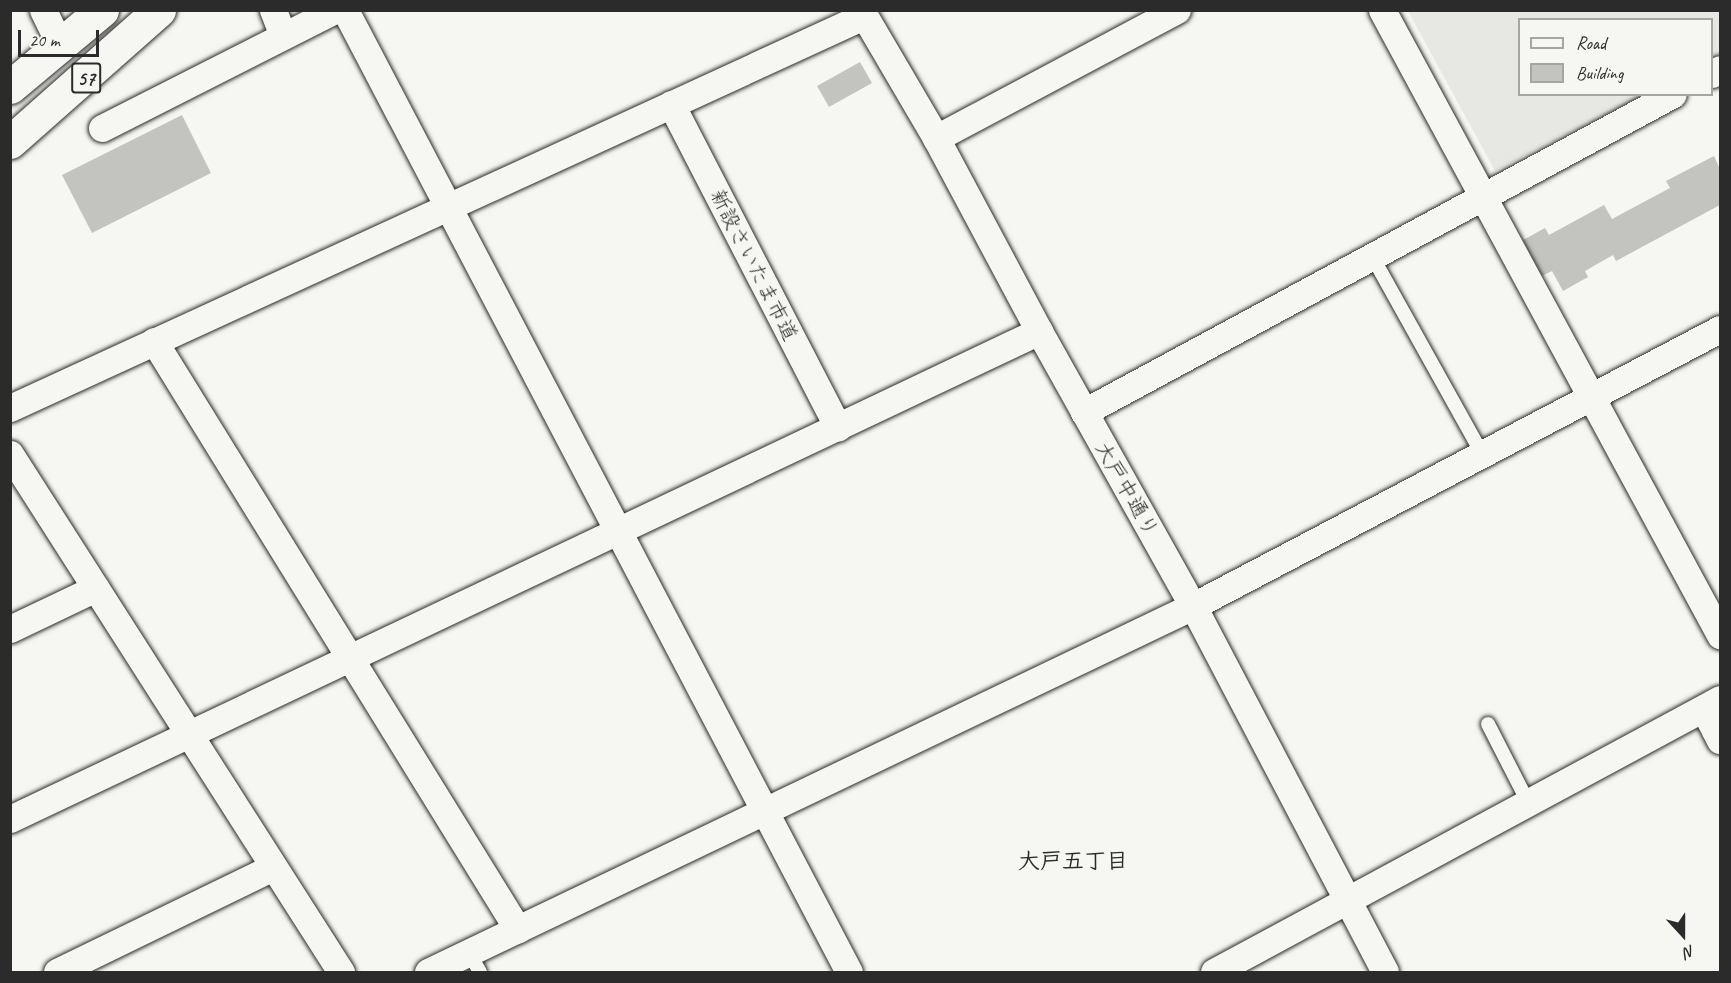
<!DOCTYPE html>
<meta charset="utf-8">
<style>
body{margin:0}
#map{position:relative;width:1731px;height:983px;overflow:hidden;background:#f6f6f2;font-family:Caveat,"Klee One",sans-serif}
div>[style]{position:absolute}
.built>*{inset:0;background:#e7e7e3}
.building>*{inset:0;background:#c3c3c0}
.roads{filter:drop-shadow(0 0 2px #2b2b2b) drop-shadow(0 0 2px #2b2b2b)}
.lane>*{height:14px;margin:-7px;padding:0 7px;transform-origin:7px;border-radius:7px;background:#f6f6f2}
.street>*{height:27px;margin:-13.5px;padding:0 13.5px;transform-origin:13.5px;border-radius:13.5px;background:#f6f6f2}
.primary>*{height:33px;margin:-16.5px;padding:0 16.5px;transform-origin:16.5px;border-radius:16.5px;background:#f6f6f2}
span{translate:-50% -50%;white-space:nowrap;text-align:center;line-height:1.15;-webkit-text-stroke:4.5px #f6f6f2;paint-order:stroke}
.shield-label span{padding:2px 4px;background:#f6f6f2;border:2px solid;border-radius:4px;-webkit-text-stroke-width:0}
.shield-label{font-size:20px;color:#2b2b2b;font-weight:700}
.street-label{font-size:21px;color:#2b2b2b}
.neighbourhood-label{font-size:22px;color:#2b2b2b;font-weight:700}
.frame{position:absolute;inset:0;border:12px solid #2b2b2b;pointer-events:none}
.legend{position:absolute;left:1518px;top:18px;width:195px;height:78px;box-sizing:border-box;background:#f6f6f2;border:2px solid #a5a5a2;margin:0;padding:8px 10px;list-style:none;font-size:18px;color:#2b2b2b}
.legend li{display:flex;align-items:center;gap:12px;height:30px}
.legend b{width:30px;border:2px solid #a5a5a2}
.north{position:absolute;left:1653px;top:905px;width:60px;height:60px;-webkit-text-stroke:4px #f6f6f2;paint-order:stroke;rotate:159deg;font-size:16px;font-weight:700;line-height:24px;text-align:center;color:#2b2b2b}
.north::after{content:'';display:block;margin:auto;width:21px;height:27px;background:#2b2b2b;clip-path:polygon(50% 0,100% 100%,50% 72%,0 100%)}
.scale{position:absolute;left:18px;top:30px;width:81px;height:27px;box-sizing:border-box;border:3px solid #2b2b2b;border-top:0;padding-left:8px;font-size:18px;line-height:21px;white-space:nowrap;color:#2b2b2b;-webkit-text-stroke:4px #f6f6f2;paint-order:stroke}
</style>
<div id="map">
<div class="built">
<div style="clip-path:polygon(1408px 11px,1720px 11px,1720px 54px,1712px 59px,1712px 20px,1520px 20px,1520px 94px,1643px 95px,1495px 171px)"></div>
</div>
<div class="building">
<div style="clip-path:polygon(860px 62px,872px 83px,829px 107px,817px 86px)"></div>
<div style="clip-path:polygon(182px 115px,211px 173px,92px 233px,62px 175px)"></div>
<div style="clip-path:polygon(1714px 156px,1720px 169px,1720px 205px,1616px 261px,1613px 255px,1585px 271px,1588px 277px,1563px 291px,1552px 271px,1542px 276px,1523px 240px,1545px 228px,1549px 235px,1604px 205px,1612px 219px,1670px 188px,1666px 181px)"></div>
</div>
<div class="roads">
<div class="lane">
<div style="left:1372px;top:256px;width:227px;rotate:60.9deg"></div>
<div style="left:1488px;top:724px;width:92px;rotate:62.9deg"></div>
<div style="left:469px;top:953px;width:22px;rotate:60deg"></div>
</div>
<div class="street">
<div style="left:43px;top:10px;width:39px;rotate:64deg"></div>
<div style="left:273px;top:10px;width:26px;rotate:69deg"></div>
<div style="left:345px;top:10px;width:1086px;rotate:62.35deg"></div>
<div style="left:861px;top:10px;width:148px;rotate:59.6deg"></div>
<div style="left:936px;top:138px;width:219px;rotate:61.9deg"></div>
<div style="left:1039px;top:331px;width:315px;rotate:60.8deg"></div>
<div style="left:1193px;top:606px;width:413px;rotate:62.3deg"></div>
<div style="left:1382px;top:10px;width:711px;rotate:61.6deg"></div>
<div style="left:1712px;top:74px;width:9px;rotate:-32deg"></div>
<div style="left:671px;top:104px;width:364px;rotate:62.7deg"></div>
<div style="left:102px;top:128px;width:261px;rotate:-26.9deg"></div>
<div style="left:936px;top:138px;width:273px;rotate:-28deg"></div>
<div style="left:154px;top:341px;width:692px;rotate:58.28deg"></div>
<div style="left:10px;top:408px;width:940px;rotate:-24.66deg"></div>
<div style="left:1084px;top:412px;width:669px;rotate:-28.36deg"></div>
<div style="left:10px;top:454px;width:615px;rotate:57.42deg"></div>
<div style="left:10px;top:629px;width:95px;rotate:-25.5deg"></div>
<div style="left:1704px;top:709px;width:35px;rotate:63deg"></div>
<div style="left:10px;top:819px;width:1139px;rotate:-25.37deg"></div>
<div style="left:57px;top:972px;width:240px;rotate:-25.9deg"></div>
<div style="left:428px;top:972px;width:848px;rotate:-25.57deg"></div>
<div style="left:1193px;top:606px;width:595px;rotate:-27.73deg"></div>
<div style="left:1214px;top:972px;width:575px;rotate:-28.35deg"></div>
</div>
<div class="primary">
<div style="left:10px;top:87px;width:120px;rotate:-39.9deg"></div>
<div style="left:10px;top:142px;width:199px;rotate:-41.5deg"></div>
</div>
</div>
<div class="shield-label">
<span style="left:86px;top:78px">57</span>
</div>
<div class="street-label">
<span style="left:754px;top:265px;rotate:63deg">新設さいたま市道</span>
<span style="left:1127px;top:489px;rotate:60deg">大戸中通り</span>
</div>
<div class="neighbourhood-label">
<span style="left:1073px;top:862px">大戸五丁目</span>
</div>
<div class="frame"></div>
<ul class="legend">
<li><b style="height:8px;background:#f6f6f2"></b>Road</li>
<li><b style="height:16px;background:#c3c3c0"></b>Building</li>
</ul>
<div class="north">N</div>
<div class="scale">20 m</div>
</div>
